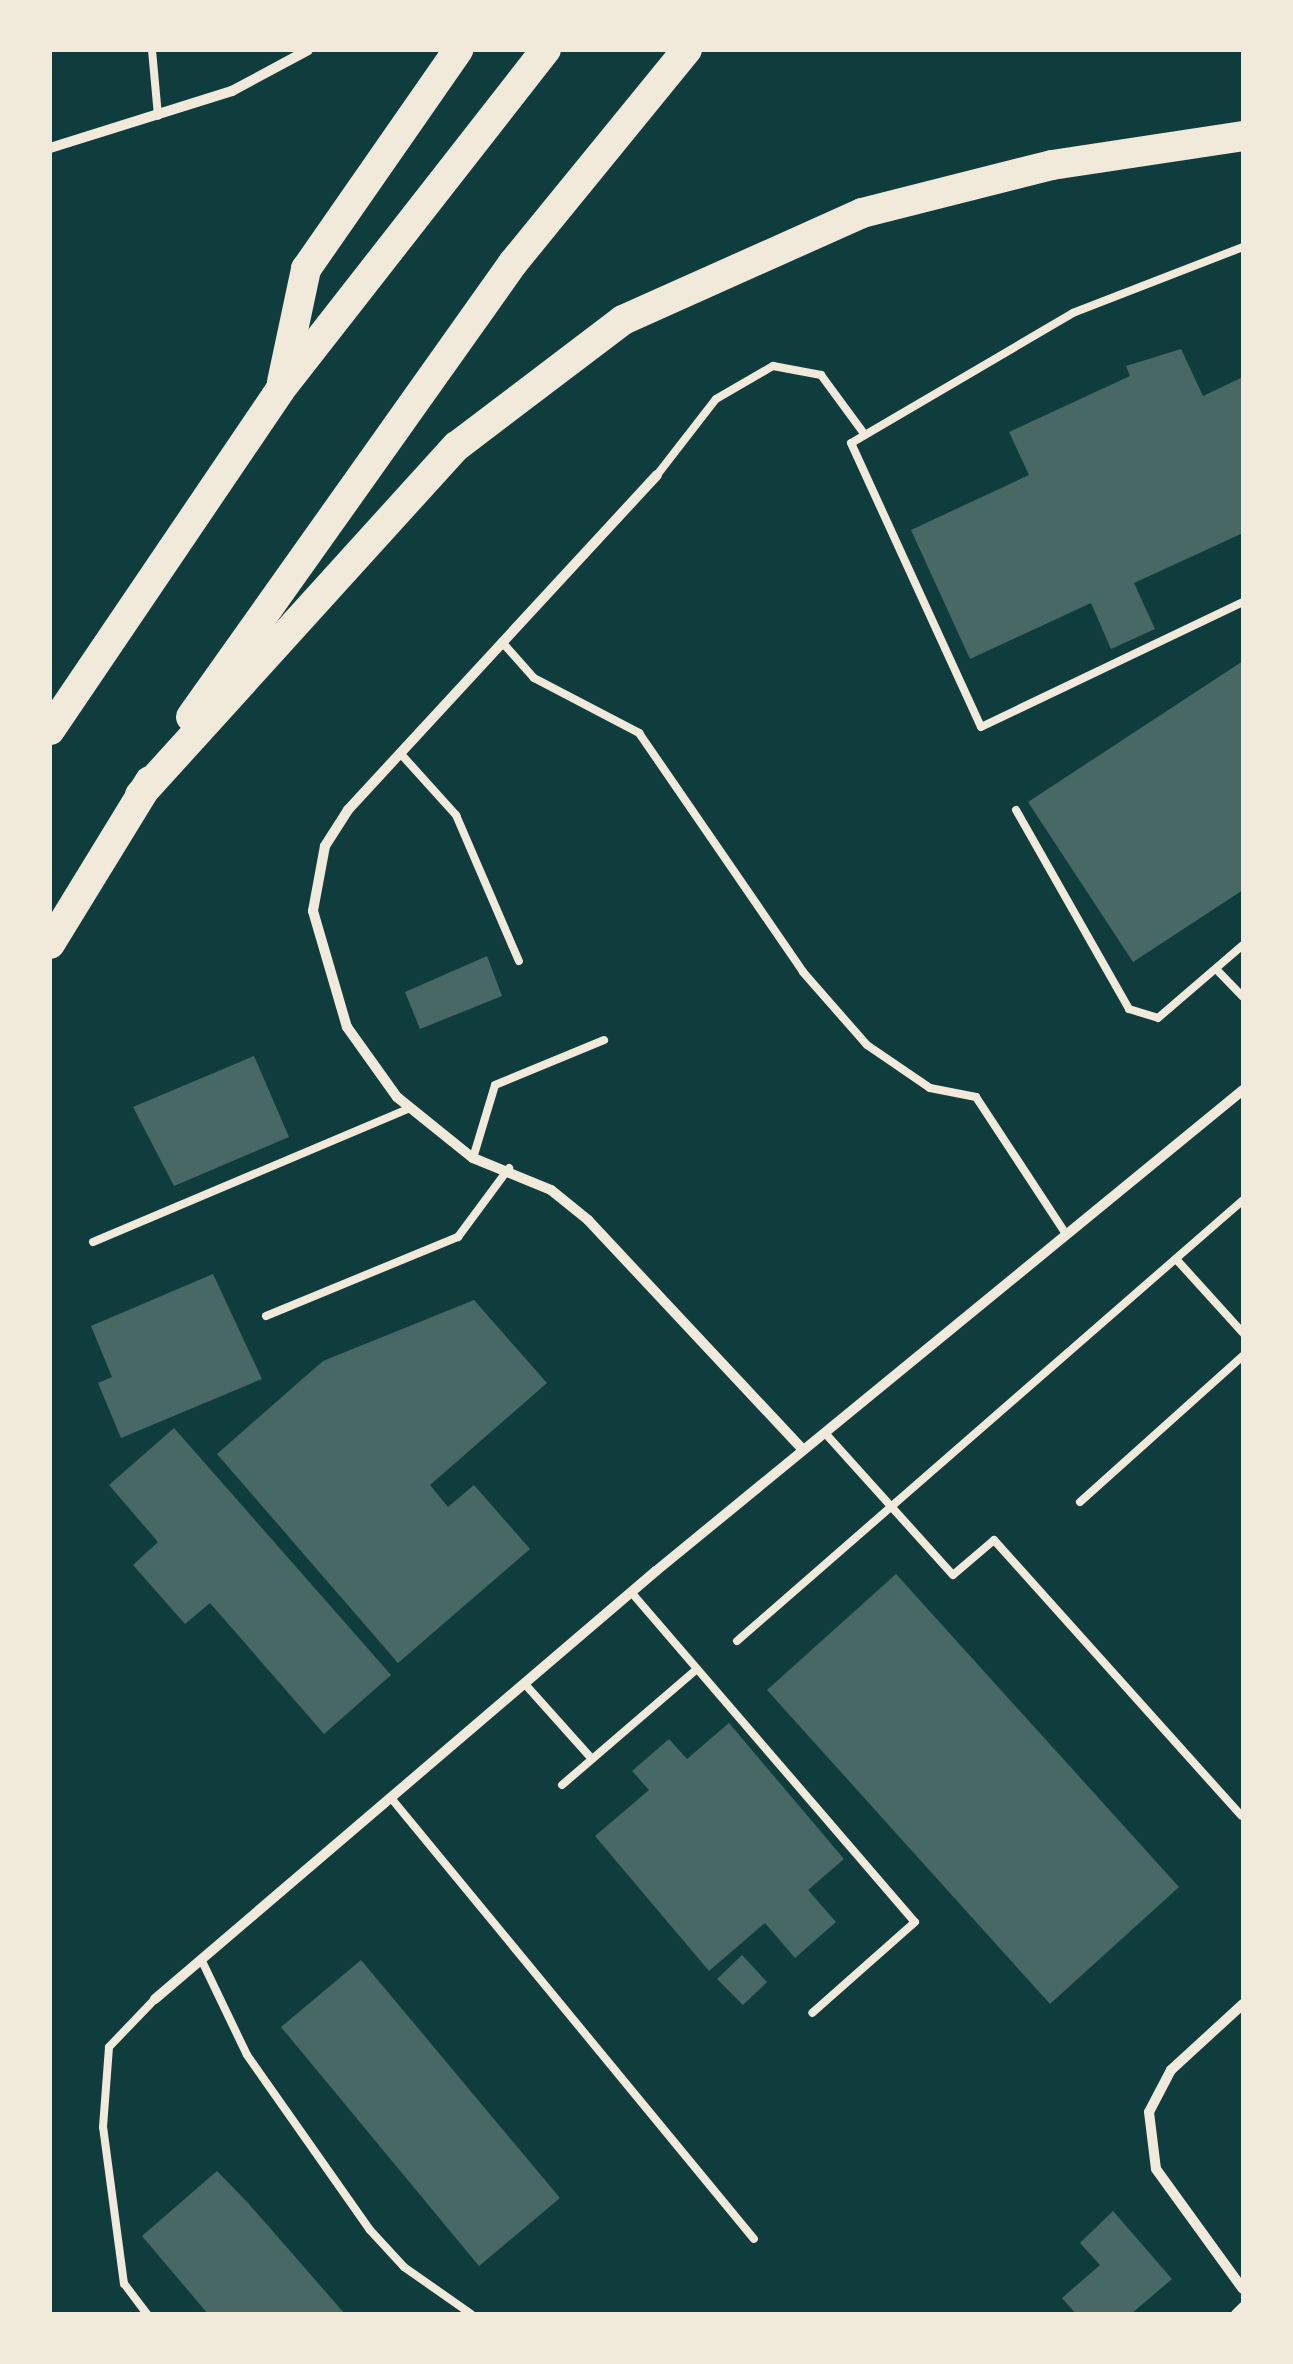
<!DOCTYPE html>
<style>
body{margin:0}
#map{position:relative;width:1293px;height:2364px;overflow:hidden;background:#0f3d3e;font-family:"Source Sans 3",sans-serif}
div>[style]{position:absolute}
.building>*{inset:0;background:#486865}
.service>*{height:8px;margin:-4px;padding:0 4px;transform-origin:4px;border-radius:4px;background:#f1e9da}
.minor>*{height:10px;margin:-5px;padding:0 5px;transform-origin:5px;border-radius:5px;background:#f1e9da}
.motorway>*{height:30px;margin:-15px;padding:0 15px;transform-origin:15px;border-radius:15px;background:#f1e9da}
span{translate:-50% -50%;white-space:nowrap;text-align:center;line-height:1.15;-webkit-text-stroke:8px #f1e9da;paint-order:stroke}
.frame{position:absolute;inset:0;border:52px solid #f1e9da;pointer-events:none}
</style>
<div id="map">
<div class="building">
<div style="clip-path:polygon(1181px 349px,1203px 396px,1243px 377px,1243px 533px,1134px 583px,1155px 629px,1111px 649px,1091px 603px,970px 659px,911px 530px,1029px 475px,1009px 432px,1130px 376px,1126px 366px)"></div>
<div style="clip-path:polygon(1243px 661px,1243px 890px,1133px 962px,1028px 802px)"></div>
<div style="clip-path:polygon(487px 956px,502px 996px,420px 1029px,405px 992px)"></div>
<div style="clip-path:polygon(254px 1056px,289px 1137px,174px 1186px,133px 1107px)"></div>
<div style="clip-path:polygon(213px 1274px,262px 1379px,121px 1438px,98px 1383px,112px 1377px,91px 1326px)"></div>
<div style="clip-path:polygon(474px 1300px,547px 1383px,430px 1485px,448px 1507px,474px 1485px,530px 1549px,398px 1663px,217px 1454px,323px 1361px)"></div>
<div style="clip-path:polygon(174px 1428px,391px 1675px,324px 1734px,210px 1603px,185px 1624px,133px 1565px,158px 1542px,109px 1485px)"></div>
<div style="clip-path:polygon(896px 1574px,1179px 1887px,1050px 2004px,767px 1690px)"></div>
<div style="clip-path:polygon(729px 1723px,844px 1859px,808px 1890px,836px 1922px,795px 1958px,765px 1923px,709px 1971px,595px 1836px,649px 1790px,632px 1771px,669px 1739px,687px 1759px)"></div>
<div style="clip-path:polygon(742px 1955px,767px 1982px,743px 2005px,717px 1979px)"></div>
<div style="clip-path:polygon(361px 1960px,560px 2198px,479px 2266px,281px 2027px)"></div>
<div style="clip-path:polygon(217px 2171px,248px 2203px,345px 2314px,208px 2314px,142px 2236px)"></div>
<div style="clip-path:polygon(1113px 2211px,1172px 2279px,1131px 2314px,1076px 2314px,1062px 2298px,1100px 2265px,1080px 2243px)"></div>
</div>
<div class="service">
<div style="left:152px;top:50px;width:66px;rotate:84.8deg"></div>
<div style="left:1243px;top:247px;width:182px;rotate:158.8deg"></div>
<div style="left:1073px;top:313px;width:257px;rotate:149.6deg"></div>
<div style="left:851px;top:443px;width:312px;rotate:65.4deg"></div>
<div style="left:981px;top:727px;width:290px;rotate:-25.5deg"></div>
<div style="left:657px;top:475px;width:96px;rotate:-52.2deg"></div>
<div style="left:716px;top:399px;width:66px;rotate:-30.1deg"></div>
<div style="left:773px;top:366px;width:49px;rotate:10.6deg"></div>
<div style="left:821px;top:375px;width:74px;rotate:53.7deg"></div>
<div style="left:502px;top:642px;width:48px;rotate:48.4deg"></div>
<div style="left:534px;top:678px;width:119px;rotate:27.6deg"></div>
<div style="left:639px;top:733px;width:290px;rotate:55.5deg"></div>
<div style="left:803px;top:972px;width:97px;rotate:48.8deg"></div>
<div style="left:867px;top:1045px;width:76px;rotate:34.3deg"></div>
<div style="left:930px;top:1088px;width:47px;rotate:11.1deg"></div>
<div style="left:976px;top:1097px;width:164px;rotate:56.7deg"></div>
<div style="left:400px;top:753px;width:84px;rotate:47.9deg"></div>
<div style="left:456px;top:815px;width:159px;rotate:66.7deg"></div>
<div style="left:1016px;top:810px;width:229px;rotate:60.4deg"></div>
<div style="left:1129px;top:1009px;width:30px;rotate:17deg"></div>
<div style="left:1158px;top:1018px;width:112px;rotate:-40.7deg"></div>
<div style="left:1216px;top:969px;width:39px;rotate:46deg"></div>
<div style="left:473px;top:1158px;width:76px;rotate:-73.2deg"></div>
<div style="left:495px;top:1085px;width:118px;rotate:-22.4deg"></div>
<div style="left:93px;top:1242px;width:344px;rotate:-22.9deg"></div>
<div style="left:1176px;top:1259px;width:100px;rotate:47.8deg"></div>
<div style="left:266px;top:1316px;width:208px;rotate:-22.4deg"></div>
<div style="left:458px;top:1237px;width:86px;rotate:-53.5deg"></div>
<div style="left:825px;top:1433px;width:191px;rotate:48deg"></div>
<div style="left:953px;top:1575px;width:54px;rotate:-40.5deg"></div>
<div style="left:994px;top:1540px;width:370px;rotate:48.1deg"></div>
<div style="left:1080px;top:1502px;width:219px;rotate:-41.9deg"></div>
<div style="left:631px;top:1592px;width:435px;rotate:49.3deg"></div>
<div style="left:915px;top:1922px;width:137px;rotate:138.5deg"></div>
<div style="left:737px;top:1641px;width:671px;rotate:-41.07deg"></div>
<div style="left:524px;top:1683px;width:102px;rotate:48.2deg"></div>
<div style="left:562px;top:1785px;width:178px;rotate:-40.7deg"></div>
<div style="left:391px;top:1798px;width:571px;rotate:50.54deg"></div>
<div style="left:201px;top:1959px;width:106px;rotate:64.4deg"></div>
<div style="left:247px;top:2055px;width:214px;rotate:54.9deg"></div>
<div style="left:370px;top:2230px;width:50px;rotate:47.4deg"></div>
<div style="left:404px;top:2267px;width:82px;rotate:35deg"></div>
<div style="left:147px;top:2314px;width:38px;rotate:-127deg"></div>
<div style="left:124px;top:2284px;width:158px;rotate:-97.6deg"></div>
<div style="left:103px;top:2127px;width:80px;rotate:-85.7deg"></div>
<div style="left:109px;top:2047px;width:66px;rotate:-46.2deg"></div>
</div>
<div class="minor">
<div style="left:50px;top:148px;width:191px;rotate:-17.4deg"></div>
<div style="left:232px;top:91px;width:86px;rotate:-28.3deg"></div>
<div style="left:657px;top:475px;width:456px;rotate:132.7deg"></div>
<div style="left:348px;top:810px;width:43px;rotate:122.6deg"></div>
<div style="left:325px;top:846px;width:66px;rotate:100.5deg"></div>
<div style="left:313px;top:911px;width:121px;rotate:73.7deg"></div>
<div style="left:347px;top:1027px;width:86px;rotate:54.5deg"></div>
<div style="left:397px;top:1097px;width:97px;rotate:38.8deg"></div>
<div style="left:473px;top:1158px;width:84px;rotate:22.3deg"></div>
<div style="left:551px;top:1190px;width:48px;rotate:39deg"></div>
<div style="left:588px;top:1220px;width:315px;rotate:46.9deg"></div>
<div style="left:155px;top:1999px;width:659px;rotate:-40.51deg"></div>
<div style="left:656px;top:1571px;width:759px;rotate:-39.33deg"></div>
<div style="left:1243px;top:2004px;width:98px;rotate:137.5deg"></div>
<div style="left:1171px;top:2070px;width:47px;rotate:117.6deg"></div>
<div style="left:1149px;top:2112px;width:57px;rotate:83deg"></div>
<div style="left:1156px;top:2169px;width:148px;rotate:54.1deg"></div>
<div style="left:1236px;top:2314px;width:10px;rotate:-45deg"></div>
</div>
<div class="motorway">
<div style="left:282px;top:382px;width:116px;rotate:-78deg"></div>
<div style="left:306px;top:269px;width:267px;rotate:-55.2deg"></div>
<div style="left:191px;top:717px;width:557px;rotate:-54.65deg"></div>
<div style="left:513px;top:263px;width:275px;rotate:-50.8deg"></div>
<div style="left:50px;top:730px;width:410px;rotate:-55.9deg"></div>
<div style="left:280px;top:390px;width:432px;rotate:-52deg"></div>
<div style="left:140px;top:795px;width:471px;rotate:-47.8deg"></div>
<div style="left:457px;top:446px;width:208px;rotate:-37.2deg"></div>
<div style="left:623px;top:320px;width:262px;rotate:-24.1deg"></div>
<div style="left:862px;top:213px;width:196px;rotate:-14.2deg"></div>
<div style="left:1052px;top:165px;width:193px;rotate:-8.6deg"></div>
<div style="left:50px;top:944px;width:191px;rotate:-58.5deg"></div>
</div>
<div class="frame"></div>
</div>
